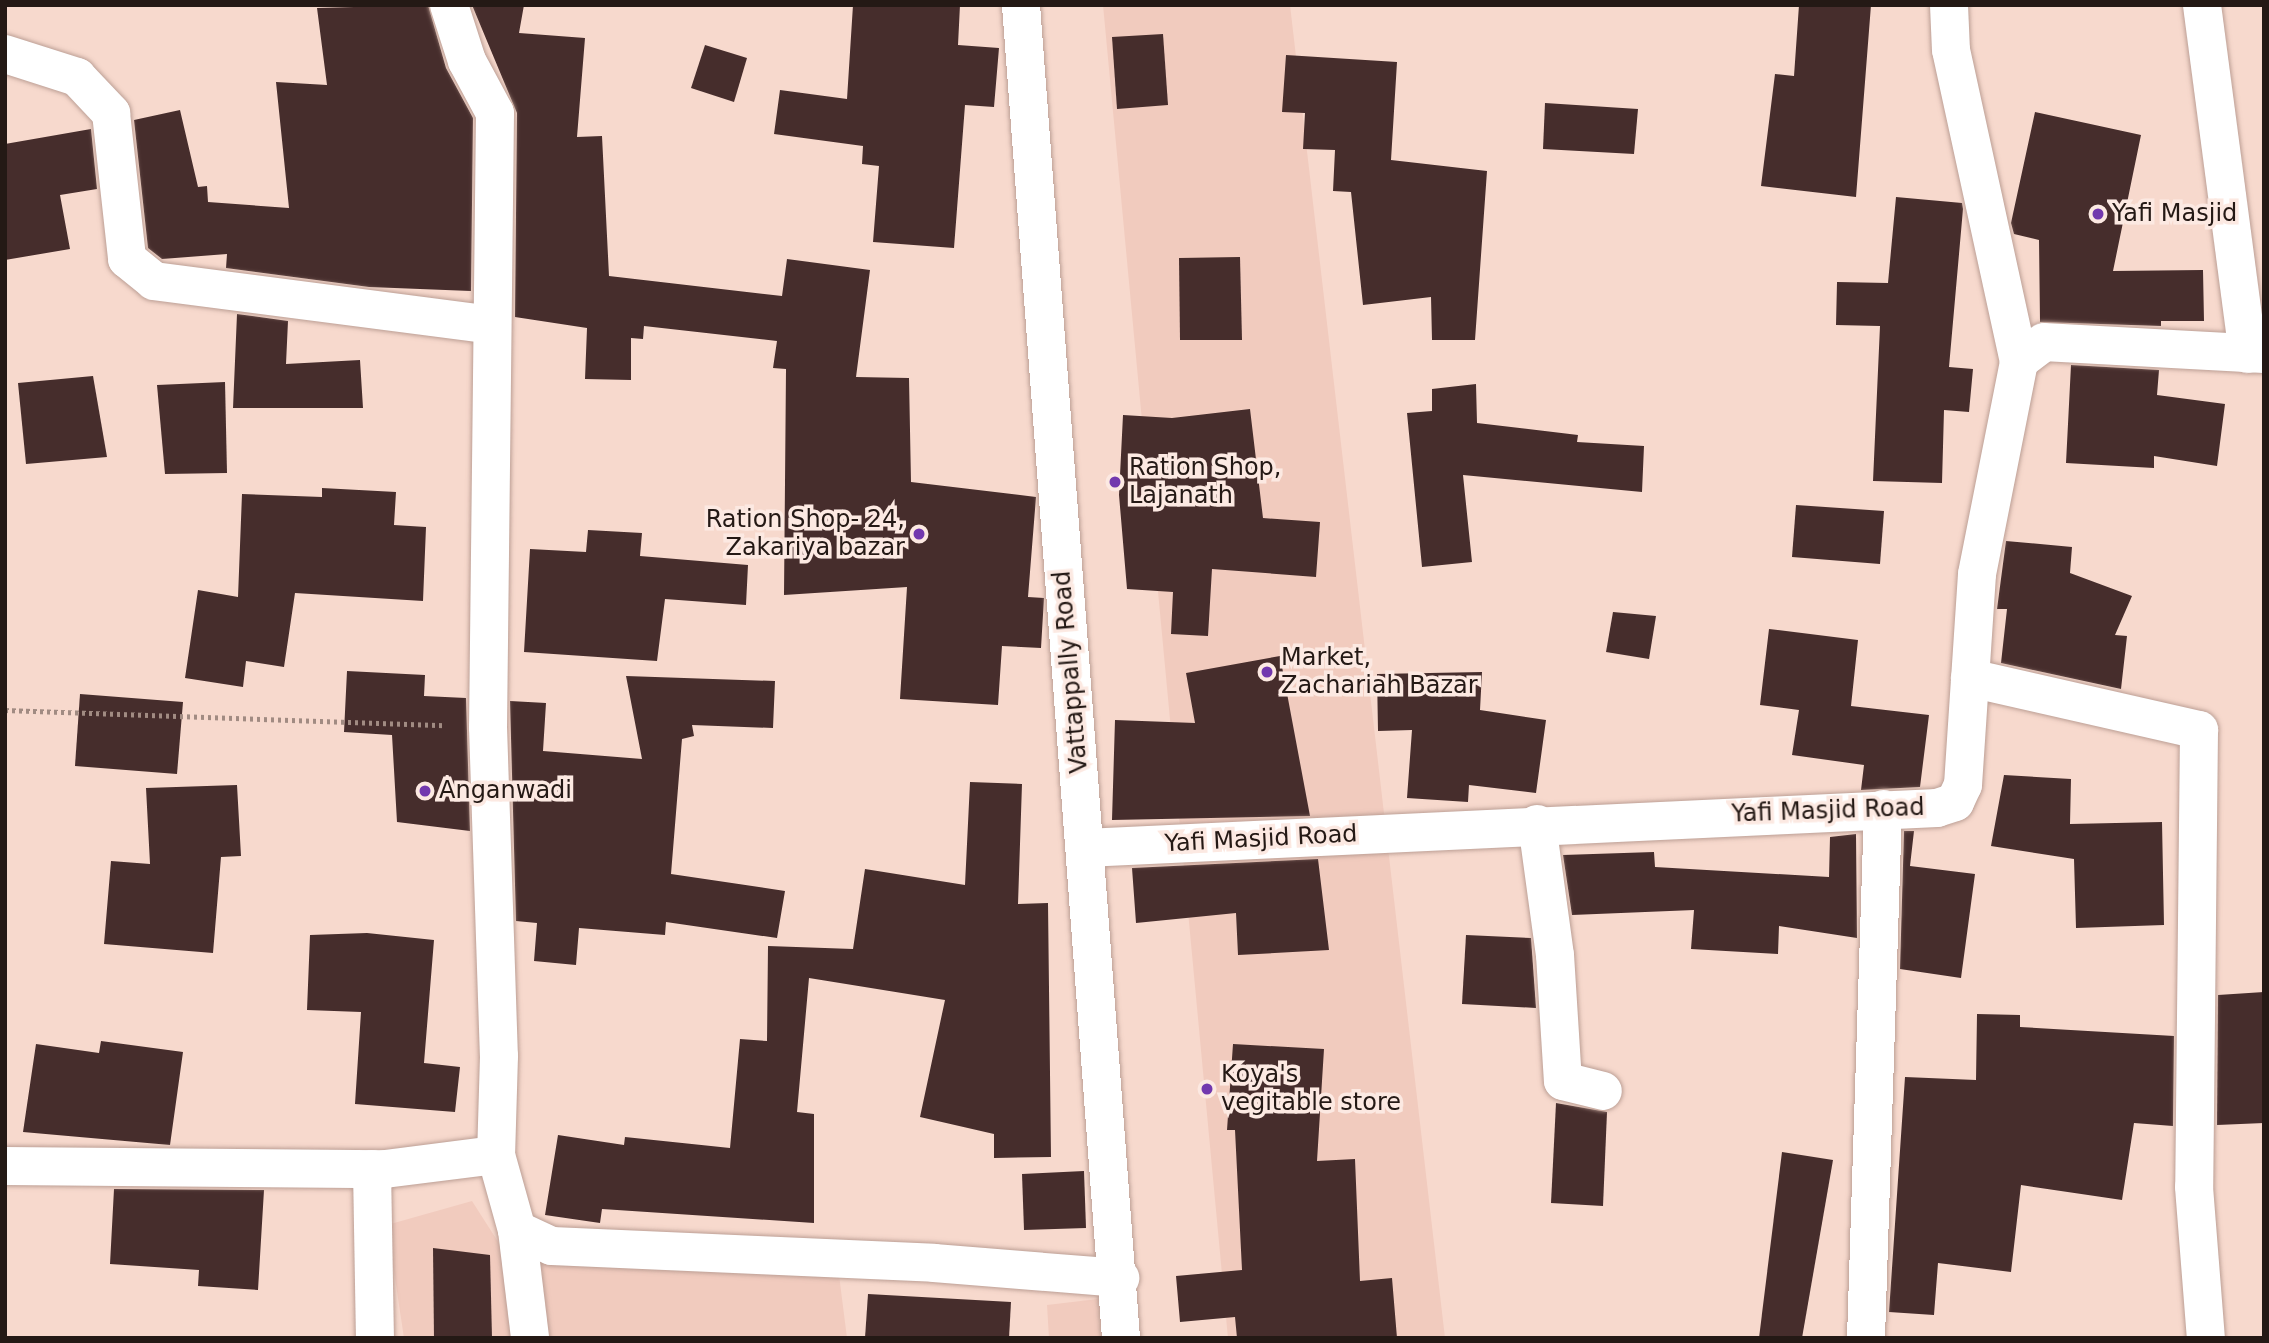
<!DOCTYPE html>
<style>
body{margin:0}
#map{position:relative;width:2269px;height:1343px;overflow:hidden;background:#f7d9cd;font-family:"DejaVu Sans",sans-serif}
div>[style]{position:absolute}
.built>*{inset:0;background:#f1cbbe}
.building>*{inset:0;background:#462d2c}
.path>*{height:4.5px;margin-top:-2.25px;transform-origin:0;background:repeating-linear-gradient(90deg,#a18b82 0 3.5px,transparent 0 7px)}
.roads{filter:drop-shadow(0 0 2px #bc9f95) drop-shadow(0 0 2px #bc9f95)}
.minor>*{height:38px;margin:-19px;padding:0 19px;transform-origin:19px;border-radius:19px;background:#fff}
.major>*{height:38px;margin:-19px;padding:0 19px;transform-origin:19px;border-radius:19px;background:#fff}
.dots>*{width:19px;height:19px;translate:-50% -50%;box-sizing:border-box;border:4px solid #fce9e2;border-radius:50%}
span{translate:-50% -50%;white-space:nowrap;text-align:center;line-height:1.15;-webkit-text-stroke:7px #fce9e2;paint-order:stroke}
.poi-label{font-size:24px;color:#241915}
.left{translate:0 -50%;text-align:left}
.right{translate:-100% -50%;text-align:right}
.street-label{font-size:24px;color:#241915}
.frame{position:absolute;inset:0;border:7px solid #241915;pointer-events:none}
</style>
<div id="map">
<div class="built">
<div style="clip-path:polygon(1103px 5px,1290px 5px,1445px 1338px,1228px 1338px)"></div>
<div style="clip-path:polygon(472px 1201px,511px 1262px,839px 1275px,847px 1338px,404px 1338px,387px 1225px)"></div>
<div style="clip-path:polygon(1106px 1298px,1107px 1338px,1049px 1338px,1047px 1305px)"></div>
</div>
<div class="building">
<div style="clip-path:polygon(428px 5px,446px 68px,473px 118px,471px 291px,369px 287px,226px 268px,227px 254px,162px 259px,148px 248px,134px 120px,180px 110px,198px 187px,207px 186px,208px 202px,289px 208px,276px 82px,327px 85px,317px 8px)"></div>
<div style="clip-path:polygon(472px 5px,524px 5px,519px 33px,585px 38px,577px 137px,602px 136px,609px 276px,782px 296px,787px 259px,870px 270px,856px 377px,909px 378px,911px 482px,1036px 497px,1028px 597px,1044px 598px,1041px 648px,1002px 646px,998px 705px,900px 699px,907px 587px,784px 595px,786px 369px,773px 368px,777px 341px,644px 326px,643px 339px,631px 338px,631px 380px,585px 379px,587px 328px,515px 317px,517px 113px)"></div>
<div style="clip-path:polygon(853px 5px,960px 5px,958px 45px,999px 48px,994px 107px,965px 105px,954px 248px,873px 242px,879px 166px,862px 164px,863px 146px,774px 134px,780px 90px,847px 99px)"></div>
<div style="clip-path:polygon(1799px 5px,1871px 5px,1856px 197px,1761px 186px,1775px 74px,1794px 76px)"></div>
<div style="clip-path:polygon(1163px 34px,1168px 105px,1117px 109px,1112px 37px)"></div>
<div style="clip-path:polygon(705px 45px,747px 58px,734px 102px,691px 88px)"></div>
<div style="clip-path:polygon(1286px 55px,1397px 62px,1391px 160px,1487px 171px,1475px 340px,1432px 340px,1431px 297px,1363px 305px,1351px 192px,1333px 191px,1335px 150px,1303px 149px,1305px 113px,1282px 112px)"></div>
<div style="clip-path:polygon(1545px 103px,1638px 109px,1634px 154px,1543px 149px)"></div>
<div style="clip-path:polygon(2035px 112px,2141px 135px,2113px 271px,2203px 270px,2204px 321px,2161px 321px,2161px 326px,2040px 322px,2039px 240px,2014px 234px,2011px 223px)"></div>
<div style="clip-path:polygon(91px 129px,97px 189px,60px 195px,70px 249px,5px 260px,5px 144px)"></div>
<div style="clip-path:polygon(1896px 197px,1962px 203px,1963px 209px,1949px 367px,1973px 369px,1969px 412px,1944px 410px,1942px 483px,1873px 481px,1880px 326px,1836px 325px,1837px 282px,1888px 283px)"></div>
<div style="clip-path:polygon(1240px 257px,1242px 340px,1180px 340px,1179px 258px)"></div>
<div style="clip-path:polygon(237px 314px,288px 321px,286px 364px,360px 360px,363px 408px,233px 408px)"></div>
<div style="clip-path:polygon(2071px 365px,2159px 370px,2157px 395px,2225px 404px,2217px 466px,2154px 456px,2154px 468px,2066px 463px)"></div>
<div style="clip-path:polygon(93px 376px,107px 457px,26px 464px,18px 383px)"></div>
<div style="clip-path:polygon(225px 382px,227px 473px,165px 474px,157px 385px)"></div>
<div style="clip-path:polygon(1476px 384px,1477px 423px,1578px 435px,1577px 442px,1644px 446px,1642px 492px,1463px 475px,1472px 562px,1422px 567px,1407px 413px,1432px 411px,1432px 389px)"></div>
<div style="clip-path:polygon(1250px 409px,1263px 518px,1320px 522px,1316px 577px,1212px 569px,1208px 636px,1171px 634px,1173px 592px,1127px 589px,1119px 495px,1123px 415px,1172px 418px)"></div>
<div style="clip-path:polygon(322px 488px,396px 492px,394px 525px,426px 527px,423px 601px,295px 593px,284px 667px,246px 661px,243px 687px,185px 678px,198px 590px,238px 597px,242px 494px,322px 497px)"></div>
<div style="clip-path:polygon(1796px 505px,1884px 511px,1880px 564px,1792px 557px)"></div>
<div style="clip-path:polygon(588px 530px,642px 533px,640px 556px,748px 565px,746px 605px,665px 599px,657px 661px,524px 652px,530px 549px,586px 552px)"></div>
<div style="clip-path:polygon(2006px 541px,2072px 547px,2070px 573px,2132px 596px,2115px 635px,2127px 636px,2121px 689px,2001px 663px,2007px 609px,1997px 609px)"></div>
<div style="clip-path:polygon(1613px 612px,1656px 616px,1649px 659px,1606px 652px)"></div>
<div style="clip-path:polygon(1769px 629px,1858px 640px,1851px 706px,1929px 715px,1920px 787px,1861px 790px,1864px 765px,1792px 755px,1799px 710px,1760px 705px)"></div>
<div style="clip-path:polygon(1280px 656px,1310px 816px,1112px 820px,1115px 720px,1195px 723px,1186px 673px)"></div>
<div style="clip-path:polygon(347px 671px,425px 675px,424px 696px,466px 698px,470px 831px,397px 822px,392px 735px,344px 732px)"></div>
<div style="clip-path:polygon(1482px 672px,1480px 710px,1546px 720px,1536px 793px,1469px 785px,1468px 802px,1407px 798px,1412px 730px,1378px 731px,1377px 674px)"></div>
<div style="clip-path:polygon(626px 676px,775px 681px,773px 728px,692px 725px,694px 736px,682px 739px,671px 874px,785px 891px,777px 938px,666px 922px,665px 935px,579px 928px,576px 965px,534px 961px,537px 923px,516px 921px,510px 701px,546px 703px,543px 751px,642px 759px)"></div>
<div style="clip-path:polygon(80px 694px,183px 702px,177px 774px,75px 766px)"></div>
<div style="clip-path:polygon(2004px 775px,2071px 779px,2070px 824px,2162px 822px,2164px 925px,2076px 928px,2074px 859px,1991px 846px)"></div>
<div style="clip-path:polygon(970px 782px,1022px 784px,1018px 904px,1048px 903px,1051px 1157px,994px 1158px,994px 1134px,920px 1117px,945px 1000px,809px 978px,797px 1112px,814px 1114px,814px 1223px,602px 1209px,600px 1223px,545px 1215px,558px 1135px,624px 1145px,625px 1137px,730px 1148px,740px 1039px,767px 1041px,768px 946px,853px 949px,865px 869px,965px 885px)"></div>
<div style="clip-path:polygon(237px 785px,241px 856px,221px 857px,213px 953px,104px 944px,111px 861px,150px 864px,146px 788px)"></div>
<div style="clip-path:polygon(1904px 831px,1914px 831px,1910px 866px,1975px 874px,1961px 978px,1900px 969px)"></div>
<div style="clip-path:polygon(1856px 834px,1857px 938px,1779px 926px,1778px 954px,1691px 949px,1694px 910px,1572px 915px,1563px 855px,1654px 852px,1655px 867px,1829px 877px,1830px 837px)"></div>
<div style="clip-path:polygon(1318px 859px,1329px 950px,1238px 955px,1236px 913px,1136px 923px,1132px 868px)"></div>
<div style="clip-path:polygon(367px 933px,434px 940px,424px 1063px,460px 1067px,455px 1112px,355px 1104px,361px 1012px,307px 1010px,310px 935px)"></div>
<div style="clip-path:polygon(1466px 935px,1531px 938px,1536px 1008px,1462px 1004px)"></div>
<div style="clip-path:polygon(2264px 992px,2264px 1123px,2217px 1125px,2218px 995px)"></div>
<div style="clip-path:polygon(1977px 1014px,2020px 1015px,2020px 1027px,2174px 1036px,2173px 1126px,2134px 1123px,2122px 1200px,2021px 1185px,2011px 1272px,1938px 1263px,1934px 1315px,1889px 1312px,1905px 1077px,1976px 1080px)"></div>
<div style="clip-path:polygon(101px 1041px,183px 1052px,170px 1145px,23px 1132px,36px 1044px,99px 1053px)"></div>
<div style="clip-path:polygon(1233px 1044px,1324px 1049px,1317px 1161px,1355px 1159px,1360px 1281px,1392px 1278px,1397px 1338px,1237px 1338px,1235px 1317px,1180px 1322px,1176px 1276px,1242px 1270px,1235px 1130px,1227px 1130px)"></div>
<div style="clip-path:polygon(1556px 1103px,1607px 1112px,1603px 1206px,1551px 1203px)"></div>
<div style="clip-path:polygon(1782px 1152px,1833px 1160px,1802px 1338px,1759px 1338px)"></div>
<div style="clip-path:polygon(1084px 1171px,1086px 1228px,1024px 1230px,1022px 1174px)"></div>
<div style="clip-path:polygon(114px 1189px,264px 1190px,258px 1290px,198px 1286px,199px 1270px,110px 1264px)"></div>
<div style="clip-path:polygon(433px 1248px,490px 1255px,492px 1338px,434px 1338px)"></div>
<div style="clip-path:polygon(868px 1294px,1011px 1302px,1009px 1338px,865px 1338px)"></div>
</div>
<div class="path">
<div style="left:5px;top:710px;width:440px;rotate:2deg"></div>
</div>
<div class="roads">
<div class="minor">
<div style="left:449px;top:5px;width:59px;rotate:72.2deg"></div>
<div style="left:467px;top:61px;width:59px;rotate:61.7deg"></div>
<div style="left:495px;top:113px;width:614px;rotate:90.65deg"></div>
<div style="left:488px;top:727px;width:329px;rotate:88.1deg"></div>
<div style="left:499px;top:1056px;width:99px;rotate:91.7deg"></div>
<div style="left:1949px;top:5px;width:45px;rotate:87.5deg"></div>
<div style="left:1951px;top:50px;width:318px;rotate:77.7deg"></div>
<div style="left:2202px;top:5px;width:352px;rotate:82.5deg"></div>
<div style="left:5px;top:54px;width:76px;rotate:17.7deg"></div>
<div style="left:77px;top:77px;width:50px;rotate:46.6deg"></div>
<div style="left:111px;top:113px;width:147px;rotate:83.7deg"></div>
<div style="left:127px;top:259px;width:35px;rotate:39deg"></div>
<div style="left:154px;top:281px;width:340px;rotate:7.4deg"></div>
<div style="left:1970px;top:678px;width:235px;rotate:12.8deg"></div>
<div style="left:2199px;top:730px;width:457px;rotate:90.6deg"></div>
<div style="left:2194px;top:1187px;width:151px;rotate:85.5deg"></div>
<div style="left:1537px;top:824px;width:132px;rotate:82.2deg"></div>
<div style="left:1555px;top:955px;width:126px;rotate:86.4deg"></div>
<div style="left:1563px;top:1081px;width:41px;rotate:14deg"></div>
<div style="left:1085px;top:848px;width:853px;rotate:-2.69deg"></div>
<div style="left:1937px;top:808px;width:19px;rotate:-18deg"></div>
<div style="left:1955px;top:802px;width:19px;rotate:-65deg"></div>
<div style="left:1963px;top:785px;width:211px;rotate:-86.2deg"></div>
<div style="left:1977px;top:574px;width:217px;rotate:-78.8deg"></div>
<div style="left:2019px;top:361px;width:31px;rotate:-37deg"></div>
<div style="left:2044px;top:342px;width:220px;rotate:3.1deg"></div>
<div style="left:5px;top:1166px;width:380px;rotate:0.5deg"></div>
<div style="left:385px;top:1169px;width:112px;rotate:-7.2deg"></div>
<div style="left:496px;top:1155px;width:78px;rotate:74.4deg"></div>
<div style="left:517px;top:1230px;width:38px;rotate:25deg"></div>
<div style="left:552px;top:1246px;width:382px;rotate:2.5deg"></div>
<div style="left:934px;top:1263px;width:187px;rotate:4.6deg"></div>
<div style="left:372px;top:1169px;width:169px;rotate:89deg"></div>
<div style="left:517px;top:1230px;width:109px;rotate:83.1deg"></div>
<div style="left:1866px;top:1338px;width:529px;rotate:-88.16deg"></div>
</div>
<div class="major">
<div style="left:1021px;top:5px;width:1337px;rotate:85.71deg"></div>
</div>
</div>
<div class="dots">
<div style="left:2098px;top:214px;background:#7238ae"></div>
<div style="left:1115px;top:482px;background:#7238ae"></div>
<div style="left:919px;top:534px;background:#7238ae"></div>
<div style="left:1267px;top:672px;background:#7238ae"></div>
<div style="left:425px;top:791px;background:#7238ae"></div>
<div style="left:1207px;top:1089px;background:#7238ae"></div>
</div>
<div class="poi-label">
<span class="left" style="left:2112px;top:214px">Yafi Masjid</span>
<span class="left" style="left:1129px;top:482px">Ration Shop,<br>Lajanath</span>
<span class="right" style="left:905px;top:534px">Ration Shop- 24,<br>Zakariya bazar</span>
<span class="left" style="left:1281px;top:672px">Market,<br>Zachariah Bazar</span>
<span class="left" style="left:439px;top:791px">Anganwadi</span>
<span class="left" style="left:1221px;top:1089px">Koya's<br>vegitable store</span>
</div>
<div class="street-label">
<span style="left:1071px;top:672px;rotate:-95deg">Vattappally Road</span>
<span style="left:1828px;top:811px;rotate:-2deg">Yafi Masjid Road</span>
<span style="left:1261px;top:839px;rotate:-3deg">Yafi Masjid Road</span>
</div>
<div class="frame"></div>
</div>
